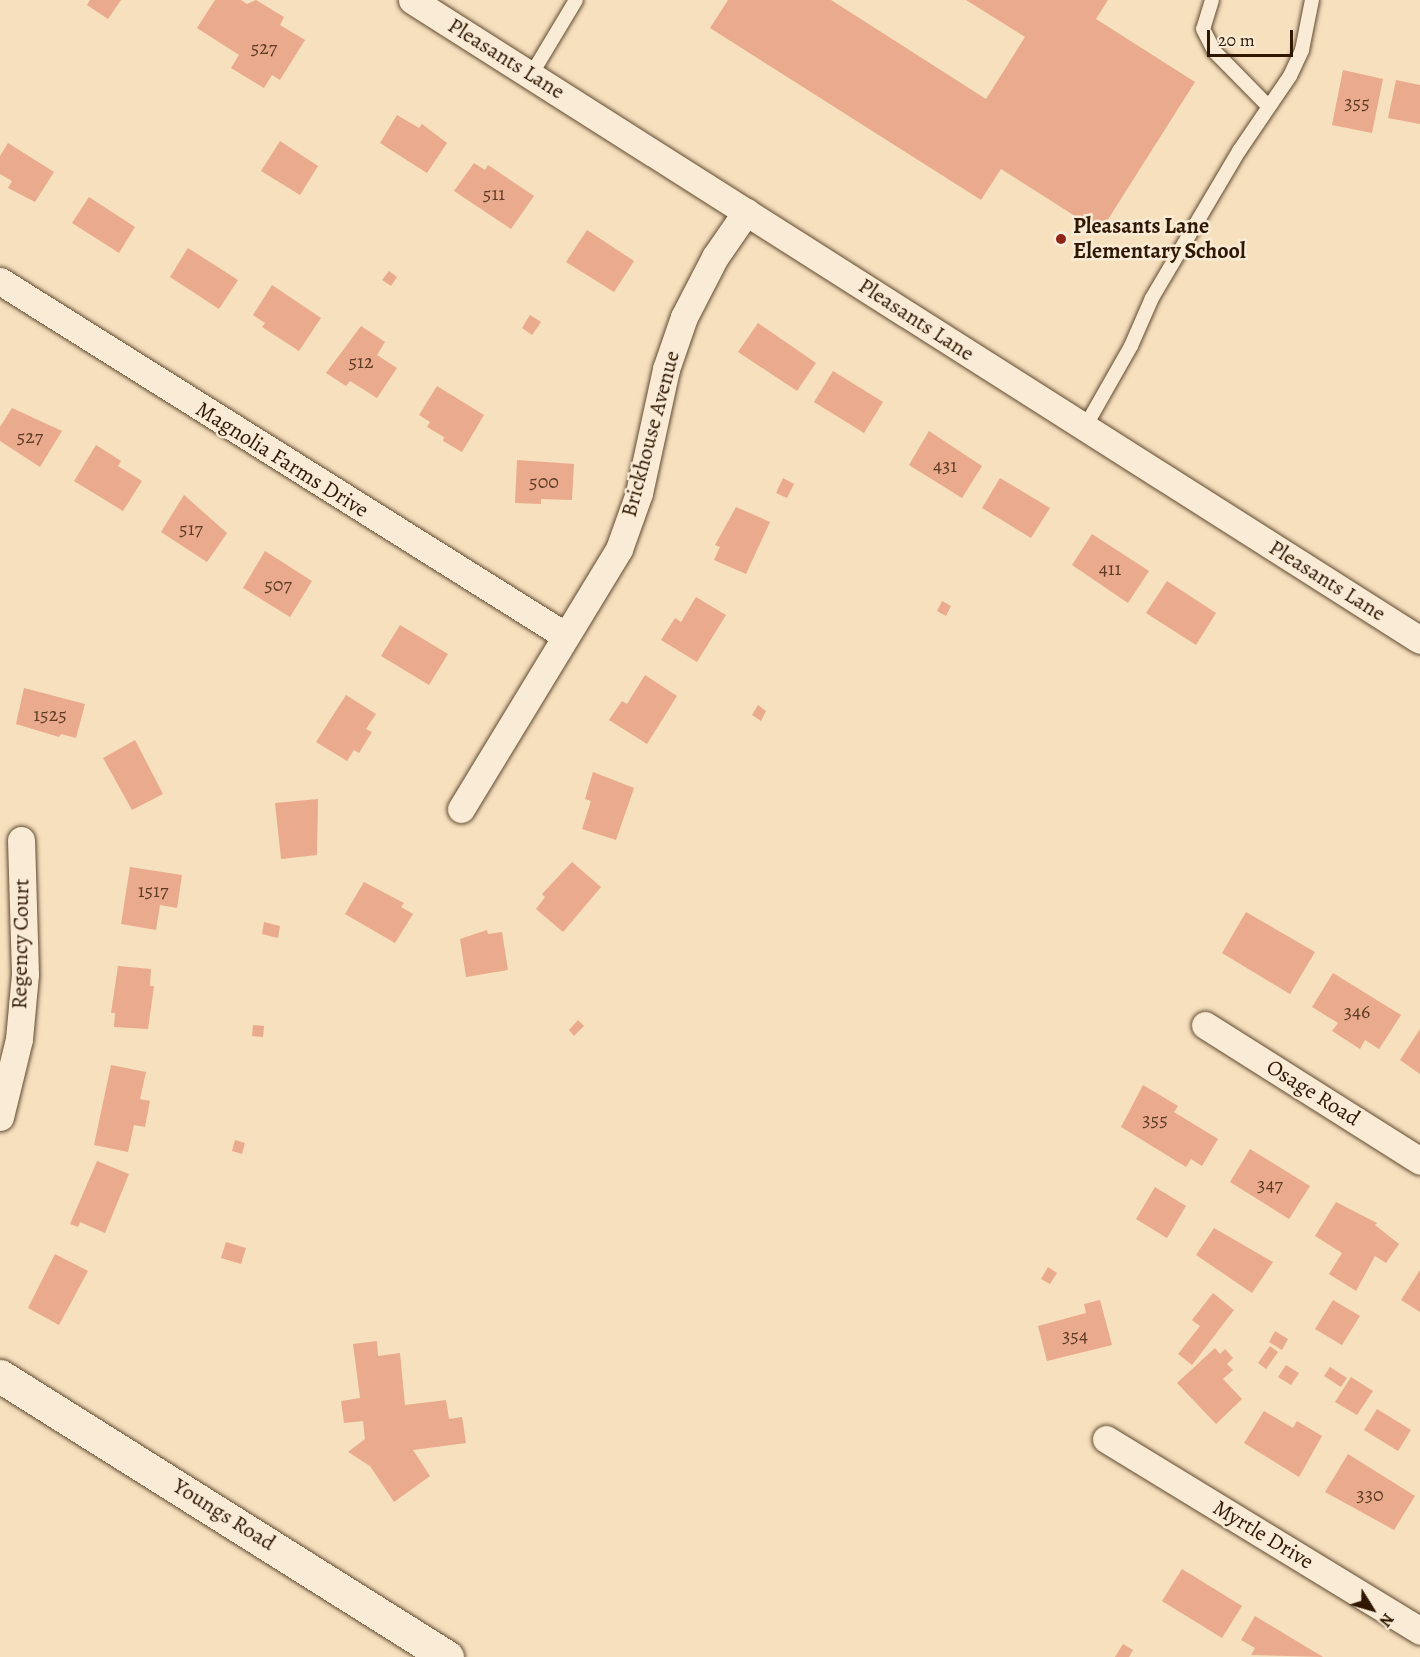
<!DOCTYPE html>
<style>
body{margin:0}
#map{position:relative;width:1420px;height:1657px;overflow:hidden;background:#f6e0be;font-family:Alegreya,serif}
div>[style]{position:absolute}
.building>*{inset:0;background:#eaaa8d}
.roads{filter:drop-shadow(0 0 2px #624a30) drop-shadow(0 0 2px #624a30)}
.service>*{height:14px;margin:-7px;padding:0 7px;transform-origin:7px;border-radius:7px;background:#f9ebd5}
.minor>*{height:27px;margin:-13.5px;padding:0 13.5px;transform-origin:13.5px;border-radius:13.5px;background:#f9ebd5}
.tertiary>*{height:33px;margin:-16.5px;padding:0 16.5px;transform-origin:16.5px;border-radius:16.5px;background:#f9ebd5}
.dots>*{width:16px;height:16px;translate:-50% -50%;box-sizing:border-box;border:3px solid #f9ebd5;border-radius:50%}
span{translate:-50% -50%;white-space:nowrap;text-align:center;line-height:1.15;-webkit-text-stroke:5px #f9ebd5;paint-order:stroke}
.number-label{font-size:20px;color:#5e3c23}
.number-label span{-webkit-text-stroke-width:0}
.street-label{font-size:22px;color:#301800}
.poi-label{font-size:22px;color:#301800;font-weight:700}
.left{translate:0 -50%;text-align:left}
.north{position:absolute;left:1342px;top:1579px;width:60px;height:60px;-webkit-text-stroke:4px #f9ebd5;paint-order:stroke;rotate:127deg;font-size:16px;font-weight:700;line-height:24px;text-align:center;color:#301800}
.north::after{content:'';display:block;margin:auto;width:21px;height:27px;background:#301800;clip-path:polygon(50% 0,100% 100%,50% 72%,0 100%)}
.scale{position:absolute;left:1207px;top:30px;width:86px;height:27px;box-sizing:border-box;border:3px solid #301800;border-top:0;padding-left:8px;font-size:18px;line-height:21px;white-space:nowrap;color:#301800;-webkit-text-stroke:4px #f9ebd5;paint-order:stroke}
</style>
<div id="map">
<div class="building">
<div style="clip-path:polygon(90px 0,121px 0,108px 19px,87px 5px)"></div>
<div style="clip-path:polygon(215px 0,241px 0,247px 4px,256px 0,284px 17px,280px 25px,305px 40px,280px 80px,272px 75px,264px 88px,231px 68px,239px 55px,197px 28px)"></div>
<div style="clip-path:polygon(728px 0,831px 0,986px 99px,1025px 37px,966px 0,1108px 0,1096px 19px,1195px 82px,1100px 232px,1001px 169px,981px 200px,710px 28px)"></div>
<div style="clip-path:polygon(1343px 70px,1383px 79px,1372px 133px,1332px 125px)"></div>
<div style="clip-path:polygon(1396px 80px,1420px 85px,1420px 124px,1388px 118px)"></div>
<div style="clip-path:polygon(397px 115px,419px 128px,422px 124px,447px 143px,427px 173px,380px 143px)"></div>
<div style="clip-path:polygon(280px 141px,318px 166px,300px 195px,261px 171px)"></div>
<div style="clip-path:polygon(8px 143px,54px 172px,35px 202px,8px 188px,12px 181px,0 174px,0 156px)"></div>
<div style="clip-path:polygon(474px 163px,485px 170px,488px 165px,534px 196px,511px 229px,454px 191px)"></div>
<div style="clip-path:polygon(89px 197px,135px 227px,119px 253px,72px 223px)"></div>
<div style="clip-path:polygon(587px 230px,634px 261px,614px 292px,566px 262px)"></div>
<div style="clip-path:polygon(188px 248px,238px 280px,219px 309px,170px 277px)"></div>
<div style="clip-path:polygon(389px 271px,397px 277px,391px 286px,382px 280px)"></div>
<div style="clip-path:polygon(272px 285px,321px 318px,299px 351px,262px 327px,265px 323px,253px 315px)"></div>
<div style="clip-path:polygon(530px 315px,541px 322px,532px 335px,522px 328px)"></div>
<div style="clip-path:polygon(758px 323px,816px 363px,797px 391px,738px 352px)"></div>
<div style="clip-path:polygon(361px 326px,385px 342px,377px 355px,397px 368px,377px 398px,350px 381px,346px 386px,326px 373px)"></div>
<div style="clip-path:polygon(833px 371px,883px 402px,864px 433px,814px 402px)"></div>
<div style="clip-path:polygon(437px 386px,484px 415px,462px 452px,443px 441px,444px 437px,427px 427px,430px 422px,419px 415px)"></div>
<div style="clip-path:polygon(12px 408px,62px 431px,40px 467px,0 441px,0 427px)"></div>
<div style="clip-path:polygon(929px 431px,982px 466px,962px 498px,909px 465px)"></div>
<div style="clip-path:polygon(96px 445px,121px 461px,118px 466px,142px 481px,123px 511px,74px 481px)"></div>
<div style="clip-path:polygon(517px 460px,574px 464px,572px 500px,541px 499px,541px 504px,515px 503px)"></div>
<div style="clip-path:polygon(783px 478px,794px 484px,787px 498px,776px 493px)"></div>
<div style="clip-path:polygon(1000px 478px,1050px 508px,1031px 538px,982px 508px)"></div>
<div style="clip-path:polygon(184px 495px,227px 533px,207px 562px,161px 532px)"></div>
<div style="clip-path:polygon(736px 507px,770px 522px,746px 574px,714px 560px,720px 547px,715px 545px)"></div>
<div style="clip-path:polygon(1092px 534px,1149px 571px,1128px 603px,1072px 565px)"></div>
<div style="clip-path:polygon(265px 551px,312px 581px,290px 617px,243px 588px)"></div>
<div style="clip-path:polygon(1167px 581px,1216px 613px,1196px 645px,1146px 613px)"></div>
<div style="clip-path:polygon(696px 597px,726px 615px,697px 662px,661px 640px,675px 618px,681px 622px)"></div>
<div style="clip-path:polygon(942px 601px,951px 606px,946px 616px,937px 611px)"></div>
<div style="clip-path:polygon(400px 625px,448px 654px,429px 685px,381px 656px)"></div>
<div style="clip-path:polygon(645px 675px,677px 696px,647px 744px,609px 720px,622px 701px,627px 704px)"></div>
<div style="clip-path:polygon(24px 688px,85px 704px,76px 738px,61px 734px,59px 737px,16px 724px)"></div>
<div style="clip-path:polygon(346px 695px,376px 714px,366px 729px,372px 732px,359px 753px,354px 750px,347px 761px,316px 742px)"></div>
<div style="clip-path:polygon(758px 705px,766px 711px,761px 721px,752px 715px)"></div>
<div style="clip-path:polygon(135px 740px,163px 794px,132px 810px,103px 758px)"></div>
<div style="clip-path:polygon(593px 772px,634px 788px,616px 840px,582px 829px,591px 801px,585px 799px)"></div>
<div style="clip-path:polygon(318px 799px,317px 855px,281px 859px,275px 803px)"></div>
<div style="clip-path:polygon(572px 862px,601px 887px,563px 932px,536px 909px,545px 897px,542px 894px)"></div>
<div style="clip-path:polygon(130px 867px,182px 875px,177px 908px,160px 905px,156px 930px,121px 924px)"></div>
<div style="clip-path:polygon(364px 882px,404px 903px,401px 907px,413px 914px,395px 943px,345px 914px)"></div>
<div style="clip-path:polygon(1246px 912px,1315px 952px,1290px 994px,1222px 953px)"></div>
<div style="clip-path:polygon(264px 922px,280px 926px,278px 938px,262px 934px)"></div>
<div style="clip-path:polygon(487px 930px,488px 934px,502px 932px,508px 970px,466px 977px,460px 939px)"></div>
<div style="clip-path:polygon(118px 966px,151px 969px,150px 986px,154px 986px,148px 1029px,114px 1027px,115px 1013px,111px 1013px)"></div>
<div style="clip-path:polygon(1333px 973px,1401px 1015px,1379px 1049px,1365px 1040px,1360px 1049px,1332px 1031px,1338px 1023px,1312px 1007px)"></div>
<div style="clip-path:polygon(578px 1020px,584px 1026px,574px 1036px,569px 1030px)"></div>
<div style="clip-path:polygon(253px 1025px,264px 1026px,263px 1037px,252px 1036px)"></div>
<div style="clip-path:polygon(1420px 1029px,1420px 1074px,1400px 1060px)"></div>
<div style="clip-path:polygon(111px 1065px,146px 1072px,140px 1099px,150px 1101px,145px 1127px,134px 1125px,128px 1152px,94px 1145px)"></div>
<div style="clip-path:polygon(1143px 1085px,1178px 1106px,1174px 1112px,1218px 1139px,1202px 1166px,1191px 1159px,1186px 1167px,1121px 1127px)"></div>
<div style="clip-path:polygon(235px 1140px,245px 1143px,242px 1154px,232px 1151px)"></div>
<div style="clip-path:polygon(1250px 1149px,1310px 1186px,1289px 1219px,1230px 1182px)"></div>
<div style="clip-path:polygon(97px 1161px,129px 1174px,105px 1233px,80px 1222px,78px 1227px,70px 1224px)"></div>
<div style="clip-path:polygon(1155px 1187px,1186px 1206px,1167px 1238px,1136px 1219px)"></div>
<div style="clip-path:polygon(1336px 1202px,1377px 1223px,1375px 1225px,1399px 1244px,1386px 1263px,1375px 1256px,1356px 1291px,1329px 1274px,1342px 1253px,1315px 1236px)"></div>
<div style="clip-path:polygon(1214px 1228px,1273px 1262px,1252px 1293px,1196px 1255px)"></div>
<div style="clip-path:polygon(226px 1242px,246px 1248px,241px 1264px,221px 1258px)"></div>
<div style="clip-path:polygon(55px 1254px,88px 1271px,59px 1325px,28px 1308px)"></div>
<div style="clip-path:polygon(1048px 1267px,1057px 1273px,1050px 1284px,1041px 1279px)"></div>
<div style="clip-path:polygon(1420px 1270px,1420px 1312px,1401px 1300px)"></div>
<div style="clip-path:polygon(1213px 1293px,1234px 1310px,1192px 1365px,1178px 1354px,1200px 1326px,1192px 1320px)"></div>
<div style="clip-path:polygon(1100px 1300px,1112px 1345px,1047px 1361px,1038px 1326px,1086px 1313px,1084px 1304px)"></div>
<div style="clip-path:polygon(1333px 1300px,1360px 1316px,1342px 1345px,1315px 1329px)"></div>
<div style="clip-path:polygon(1275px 1331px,1288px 1339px,1282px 1350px,1269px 1342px)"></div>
<div style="clip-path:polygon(377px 1341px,378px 1356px,400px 1353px,405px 1405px,446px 1400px,449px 1419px,462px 1417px,466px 1443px,413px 1450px,430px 1476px,394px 1502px,370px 1466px,348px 1452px,365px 1439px,363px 1421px,344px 1423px,341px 1401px,360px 1398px,353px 1344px)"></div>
<div style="clip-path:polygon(1270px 1346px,1278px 1352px,1266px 1369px,1258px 1363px)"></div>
<div style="clip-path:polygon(1215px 1348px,1220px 1354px,1225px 1349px,1233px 1358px,1227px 1364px,1233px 1370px,1223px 1379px,1242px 1399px,1216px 1424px,1177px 1383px)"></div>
<div style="clip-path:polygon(1286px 1365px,1299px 1373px,1291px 1385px,1278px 1377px)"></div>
<div style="clip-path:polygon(1330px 1367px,1347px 1378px,1341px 1387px,1324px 1376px)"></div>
<div style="clip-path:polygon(1351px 1377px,1373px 1391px,1357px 1415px,1335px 1402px)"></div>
<div style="clip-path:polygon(1377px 1409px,1411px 1430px,1398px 1451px,1364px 1430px)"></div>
<div style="clip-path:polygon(1264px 1411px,1293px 1428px,1297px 1421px,1322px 1436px,1299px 1477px,1244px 1443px)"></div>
<div style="clip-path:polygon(1348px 1454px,1415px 1496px,1394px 1530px,1325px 1492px)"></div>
<div style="clip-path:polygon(1182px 1569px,1242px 1606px,1222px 1638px,1162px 1601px)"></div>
<div style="clip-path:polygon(1255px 1616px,1323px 1657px,1251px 1655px,1255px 1648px,1241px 1640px)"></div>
<div style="clip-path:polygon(1123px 1644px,1133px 1650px,1129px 1657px,1115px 1657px)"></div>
</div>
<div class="roads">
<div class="service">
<div style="left:1212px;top:0;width:30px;rotate:107deg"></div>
<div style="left:1203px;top:29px;width:25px;rotate:63deg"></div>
<div style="left:1214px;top:51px;width:78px;rotate:45.5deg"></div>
<div style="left:531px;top:75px;width:87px;rotate:-59deg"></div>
<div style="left:1085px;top:427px;width:93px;rotate:-60.4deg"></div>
<div style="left:1131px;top:346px;width:52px;rotate:-66.4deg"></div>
<div style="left:1152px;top:298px;width:171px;rotate:-59.4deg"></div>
<div style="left:1239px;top:151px;width:91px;rotate:-55.8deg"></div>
<div style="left:1290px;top:76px;width:29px;rotate:-65deg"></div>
<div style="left:1302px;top:50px;width:51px;rotate:-78.7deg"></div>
</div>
<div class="minor">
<div style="left:412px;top:0;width:1194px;rotate:32.41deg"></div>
<div style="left:0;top:281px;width:668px;rotate:32.1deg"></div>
<div style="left:461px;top:809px;width:304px;rotate:-58.7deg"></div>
<div style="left:619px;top:549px;width:59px;rotate:-70.3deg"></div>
<div style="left:639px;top:493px;width:127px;rotate:-77.7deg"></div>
<div style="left:666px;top:369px;width:55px;rotate:-70.9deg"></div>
<div style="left:684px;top:317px;width:68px;rotate:-62.7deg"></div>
<div style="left:715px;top:257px;width:55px;rotate:-55.4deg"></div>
<div style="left:1205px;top:1025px;width:254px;rotate:32.3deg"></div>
<div style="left:0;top:1117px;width:80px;rotate:-76.3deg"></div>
<div style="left:19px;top:1039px;width:65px;rotate:-84.7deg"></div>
<div style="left:25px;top:974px;width:134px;rotate:-91.7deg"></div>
<div style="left:1106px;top:1439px;width:368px;rotate:31.4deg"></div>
</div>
<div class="tertiary">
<div style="left:0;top:1376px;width:528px;rotate:32.15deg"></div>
</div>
</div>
<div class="dots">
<div style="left:1061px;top:239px;background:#8f2418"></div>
</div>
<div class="number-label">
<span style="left:264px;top:47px">527</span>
<span style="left:1357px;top:102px">355</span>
<span style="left:494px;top:193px">511</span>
<span style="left:361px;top:361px">512</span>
<span style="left:30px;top:436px">527</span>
<span style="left:945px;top:465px">431</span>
<span style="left:544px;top:481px">500</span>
<span style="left:191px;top:528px">517</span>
<span style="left:1110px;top:568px">411</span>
<span style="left:278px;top:584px">507</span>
<span style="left:50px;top:714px">1525</span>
<span style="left:153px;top:890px">1517</span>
<span style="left:1357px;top:1011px">346</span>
<span style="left:1155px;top:1119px">355</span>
<span style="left:1270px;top:1184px">347</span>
<span style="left:1075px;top:1335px">354</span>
<span style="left:1370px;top:1494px">330</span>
</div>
<div class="street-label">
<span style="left:506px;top:59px;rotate:32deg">Pleasants Lane</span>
<span style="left:916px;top:320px;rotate:33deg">Pleasants Lane</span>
<span style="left:651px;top:434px;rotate:-75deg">Brickhouse Avenue</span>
<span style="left:282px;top:460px;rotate:32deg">Magnolia Farms Drive</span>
<span style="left:1327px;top:581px;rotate:32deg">Pleasants Lane</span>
<span style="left:21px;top:944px;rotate:-89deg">Regency Court</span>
<span style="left:1313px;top:1093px;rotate:32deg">Osage Road</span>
<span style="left:224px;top:1515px;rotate:32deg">Youngs Road</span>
<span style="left:1263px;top:1535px;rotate:31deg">Myrtle Drive</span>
</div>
<div class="poi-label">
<span class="left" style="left:1073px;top:239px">Pleasants Lane<br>Elementary School</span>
</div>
<div class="north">N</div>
<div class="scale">20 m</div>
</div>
